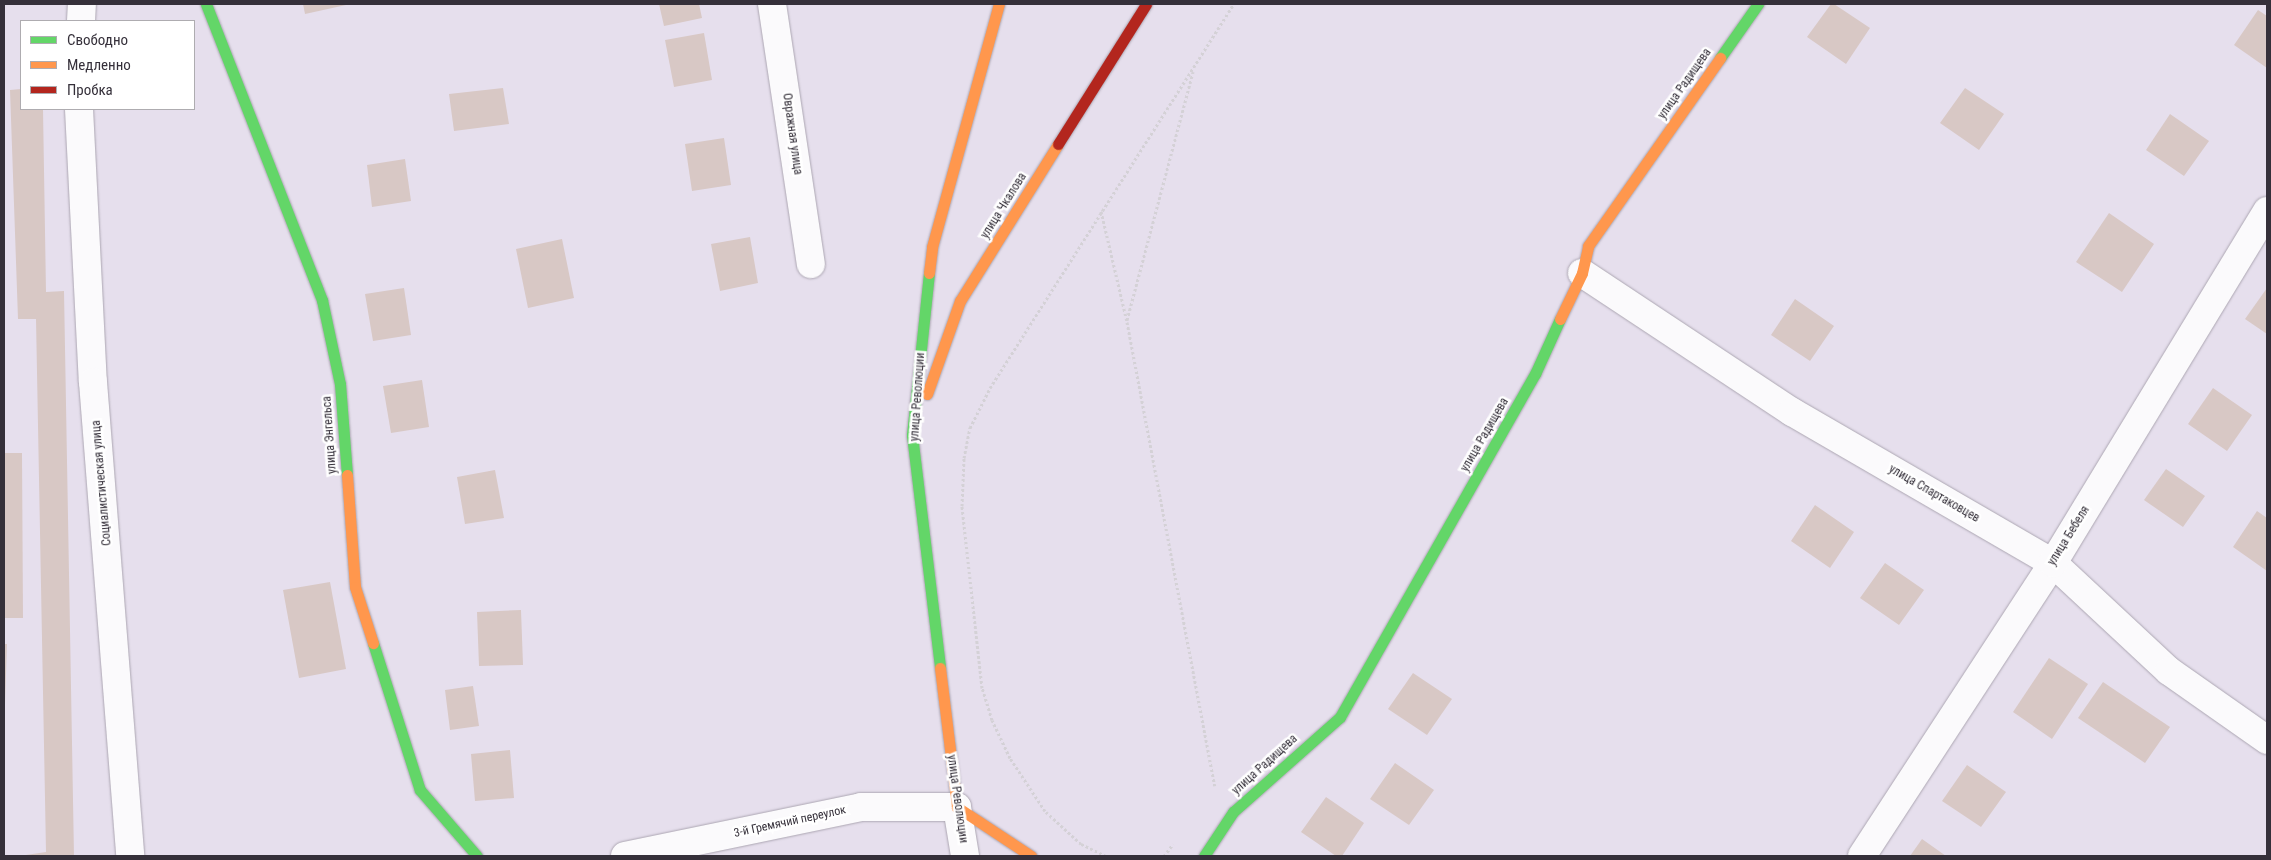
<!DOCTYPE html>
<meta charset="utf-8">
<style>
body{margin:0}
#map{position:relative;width:2271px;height:860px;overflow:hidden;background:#e6dfed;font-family:"Roboto Condensed",sans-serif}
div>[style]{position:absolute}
.building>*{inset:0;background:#d8c8c5}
.path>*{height:3px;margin-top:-1.5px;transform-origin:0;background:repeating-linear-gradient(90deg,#d4d1d6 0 2.5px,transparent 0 5px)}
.roads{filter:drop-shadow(0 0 1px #aca6b2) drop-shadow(0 0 1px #aca6b2)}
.street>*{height:28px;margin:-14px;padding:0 14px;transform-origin:14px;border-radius:14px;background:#fbfafc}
.fast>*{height:11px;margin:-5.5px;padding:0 5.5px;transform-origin:5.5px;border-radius:5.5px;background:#63d668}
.slow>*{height:11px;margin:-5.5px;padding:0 5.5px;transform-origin:5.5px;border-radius:5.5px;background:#ff974d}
.jam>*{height:11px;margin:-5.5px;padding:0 5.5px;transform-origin:5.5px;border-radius:5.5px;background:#b3261e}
span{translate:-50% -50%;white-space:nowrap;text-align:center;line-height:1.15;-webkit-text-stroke:5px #fff;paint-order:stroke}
.street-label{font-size:12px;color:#35303a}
.frame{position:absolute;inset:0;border:5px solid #35303a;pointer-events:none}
.legend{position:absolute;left:20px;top:20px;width:175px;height:90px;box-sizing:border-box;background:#fff;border:1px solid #aeacb0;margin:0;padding:6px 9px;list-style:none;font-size:15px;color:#35303a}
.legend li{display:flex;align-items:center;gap:10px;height:25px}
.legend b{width:25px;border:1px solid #aeacb0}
</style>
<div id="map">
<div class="building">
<div style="clip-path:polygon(303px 4px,345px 4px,346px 5px,305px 14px)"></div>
<div style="clip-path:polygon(659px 4px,699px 4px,702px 18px,664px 26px)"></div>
<div style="clip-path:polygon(1831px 4px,1834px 4px,1870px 28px,1846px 64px,1807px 37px)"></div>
<div style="clip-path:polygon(2258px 10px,2267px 16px,2267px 68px,2234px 45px)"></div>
<div style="clip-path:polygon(704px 33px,712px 80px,674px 87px,665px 40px)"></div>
<div style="clip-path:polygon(503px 88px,509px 124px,454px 131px,449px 94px)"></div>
<div style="clip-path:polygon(1965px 88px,2004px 114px,1979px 150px,1940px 123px)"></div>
<div style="clip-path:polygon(21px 89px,21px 109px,43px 109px,46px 292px,64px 291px,74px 856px,19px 856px,46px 852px,36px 319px,18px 319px,10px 90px)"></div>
<div style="clip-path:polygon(2170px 114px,2209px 141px,2184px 176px,2146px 150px)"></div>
<div style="clip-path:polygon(724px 138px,731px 185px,692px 191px,685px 144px)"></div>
<div style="clip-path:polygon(405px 159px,411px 201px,372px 207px,367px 165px)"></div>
<div style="clip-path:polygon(2109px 213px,2154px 244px,2122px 292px,2076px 262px)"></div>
<div style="clip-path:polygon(750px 237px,758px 283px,720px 291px,711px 244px)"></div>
<div style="clip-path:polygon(562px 239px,574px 298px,528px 308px,516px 249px)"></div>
<div style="clip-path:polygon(404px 288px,411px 335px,373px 341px,365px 294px)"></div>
<div style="clip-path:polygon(2267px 288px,2267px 334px,2245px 319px)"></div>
<div style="clip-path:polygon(1795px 299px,1834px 326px,1810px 361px,1771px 335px)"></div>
<div style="clip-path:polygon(422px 380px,429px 427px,391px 433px,383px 386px)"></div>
<div style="clip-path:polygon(2213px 388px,2252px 415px,2227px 451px,2188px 424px)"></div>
<div style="clip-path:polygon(4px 453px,22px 453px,23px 618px,4px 618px)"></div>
<div style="clip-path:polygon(2166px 469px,2205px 496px,2183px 527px,2144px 500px)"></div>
<div style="clip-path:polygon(495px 470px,504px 518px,465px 524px,457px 477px)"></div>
<div style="clip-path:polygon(1815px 505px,1854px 532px,1830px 568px,1791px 541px)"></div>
<div style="clip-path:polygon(2257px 511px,2267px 518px,2267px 571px,2233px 547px)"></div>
<div style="clip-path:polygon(1885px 563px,1924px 590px,1899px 625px,1860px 598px)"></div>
<div style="clip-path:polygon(330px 582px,346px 669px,299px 678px,283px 590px)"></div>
<div style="clip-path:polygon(521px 610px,523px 665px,479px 666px,477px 612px)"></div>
<div style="clip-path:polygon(4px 644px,7px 644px,5px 704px,4px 704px)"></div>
<div style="clip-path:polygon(2049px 658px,2088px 684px,2052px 739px,2013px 712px)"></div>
<div style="clip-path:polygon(1413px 673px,1452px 699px,1427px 735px,1388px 709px)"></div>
<div style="clip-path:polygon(2103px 682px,2170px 727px,2145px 763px,2078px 718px)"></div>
<div style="clip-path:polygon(473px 686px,479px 726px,450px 730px,445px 690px)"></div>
<div style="clip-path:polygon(510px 750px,514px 798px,475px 801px,471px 754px)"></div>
<div style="clip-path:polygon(1395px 763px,1434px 790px,1409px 825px,1370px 799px)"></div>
<div style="clip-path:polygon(1967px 765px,2006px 792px,1981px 827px,1942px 801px)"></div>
<div style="clip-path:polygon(1326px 797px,1364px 823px,1342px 856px,1336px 856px,1301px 832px)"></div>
<div style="clip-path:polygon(1922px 839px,1946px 856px,1910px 856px)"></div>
</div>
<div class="path">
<div style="left:1101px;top:211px;width:114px;rotate:76.8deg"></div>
<div style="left:1127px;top:322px;width:472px;rotate:79.3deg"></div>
<div style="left:1127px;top:320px;width:257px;rotate:-75.1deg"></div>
<div style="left:1106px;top:856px;width:28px;rotate:-154deg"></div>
<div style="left:1081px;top:844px;width:49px;rotate:-137.5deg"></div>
<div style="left:1045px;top:811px;width:64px;rotate:-123.4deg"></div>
<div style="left:1010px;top:758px;width:42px;rotate:-115.3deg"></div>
<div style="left:992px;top:720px;width:34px;rotate:-107deg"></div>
<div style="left:982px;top:688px;width:183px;rotate:-96.3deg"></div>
<div style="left:962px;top:506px;width:48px;rotate:-87.6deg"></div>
<div style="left:964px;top:458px;width:31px;rotate:-79deg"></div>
<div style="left:970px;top:428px;width:45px;rotate:-63.4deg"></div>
<div style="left:990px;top:388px;width:455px;rotate:-57.6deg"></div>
<div style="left:1164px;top:856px;width:15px;rotate:-53deg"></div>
</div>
<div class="roads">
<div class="street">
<div style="left:772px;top:4px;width:263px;rotate:81.5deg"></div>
<div style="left:81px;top:21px;width:17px;rotate:-87deg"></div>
<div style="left:79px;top:109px;width:273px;rotate:87.1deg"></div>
<div style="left:93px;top:382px;width:475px;rotate:85.5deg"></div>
<div style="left:1582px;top:273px;width:252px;rotate:33.5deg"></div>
<div style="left:1792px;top:412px;width:302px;rotate:30.1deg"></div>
<div style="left:2053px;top:563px;width:158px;rotate:43deg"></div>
<div style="left:2169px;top:671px;width:120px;rotate:35.1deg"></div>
<div style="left:625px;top:856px;width:241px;rotate:-11.7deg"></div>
<div style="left:861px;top:807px;width:96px"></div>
<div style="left:957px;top:807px;width:50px;rotate:80.7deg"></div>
<div style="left:1862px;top:856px;width:350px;rotate:-56.9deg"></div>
<div style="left:2053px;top:563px;width:412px;rotate:-58.7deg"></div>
</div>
<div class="fast">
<div style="left:206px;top:4px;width:318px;rotate:68.6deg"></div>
<div style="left:322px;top:300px;width:86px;rotate:77.9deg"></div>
<div style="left:340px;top:384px;width:91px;rotate:85.6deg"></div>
<div style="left:1720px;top:58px;width:66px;rotate:-54.9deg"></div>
<div style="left:929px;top:273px;width:163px;rotate:96deg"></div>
<div style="left:912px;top:435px;width:235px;rotate:83.1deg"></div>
<div style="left:373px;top:643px;width:154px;rotate:72.3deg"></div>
<div style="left:420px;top:790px;width:87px;rotate:49.2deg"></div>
<div style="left:1204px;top:856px;width:53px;rotate:-56.6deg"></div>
<div style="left:1233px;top:812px;width:143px;rotate:-41.6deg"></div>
<div style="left:1340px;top:717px;width:395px;rotate:-60.4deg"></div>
<div style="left:1535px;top:374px;width:60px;rotate:-65.6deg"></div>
</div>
<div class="slow">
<div style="left:929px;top:273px;width:26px;rotate:-83deg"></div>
<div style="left:932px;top:247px;width:252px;rotate:-74.6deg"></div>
<div style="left:1560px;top:319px;width:51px;rotate:-64.4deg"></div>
<div style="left:1582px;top:273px;width:28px;rotate:-77deg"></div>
<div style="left:1588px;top:246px;width:230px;rotate:-54.9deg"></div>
<div style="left:927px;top:394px;width:99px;rotate:-70.5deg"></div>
<div style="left:960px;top:301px;width:185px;rotate:-58deg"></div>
<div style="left:347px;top:475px;width:112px;rotate:85.9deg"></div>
<div style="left:355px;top:587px;width:59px;rotate:72.2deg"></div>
<div style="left:940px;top:668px;width:140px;rotate:83deg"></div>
<div style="left:957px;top:807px;width:89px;rotate:33.5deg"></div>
</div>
<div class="jam">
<div style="left:1058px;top:144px;width:165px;rotate:-57.8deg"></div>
</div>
</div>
<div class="street-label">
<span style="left:1685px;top:84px;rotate:-55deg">улица Радищева</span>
<span style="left:792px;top:134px;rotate:82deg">Овражная улица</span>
<span style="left:1004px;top:206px;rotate:-58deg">улица Чкалова</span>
<span style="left:918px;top:397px;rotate:-86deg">улица Революции</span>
<span style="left:330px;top:435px;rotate:-94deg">улица Энгельса</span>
<span style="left:1485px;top:435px;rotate:-60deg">улица Радищева</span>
<span style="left:102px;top:483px;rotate:-95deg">Социалистическая улица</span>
<span style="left:1934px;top:494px;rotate:30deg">улица Спартаковцев</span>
<span style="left:2069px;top:536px;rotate:-58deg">улица Бебеля</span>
<span style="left:1265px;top:765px;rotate:-42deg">улица Радищева</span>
<span style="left:957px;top:799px;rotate:82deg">улица Революции</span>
<span style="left:790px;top:822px;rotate:-12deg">3-й Гремячий переулок</span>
</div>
<div class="frame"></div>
<ul class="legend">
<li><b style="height:6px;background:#63d668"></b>Свободно</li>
<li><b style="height:6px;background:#ff974d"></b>Медленно</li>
<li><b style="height:6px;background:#b3261e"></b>Пробка</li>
</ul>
</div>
